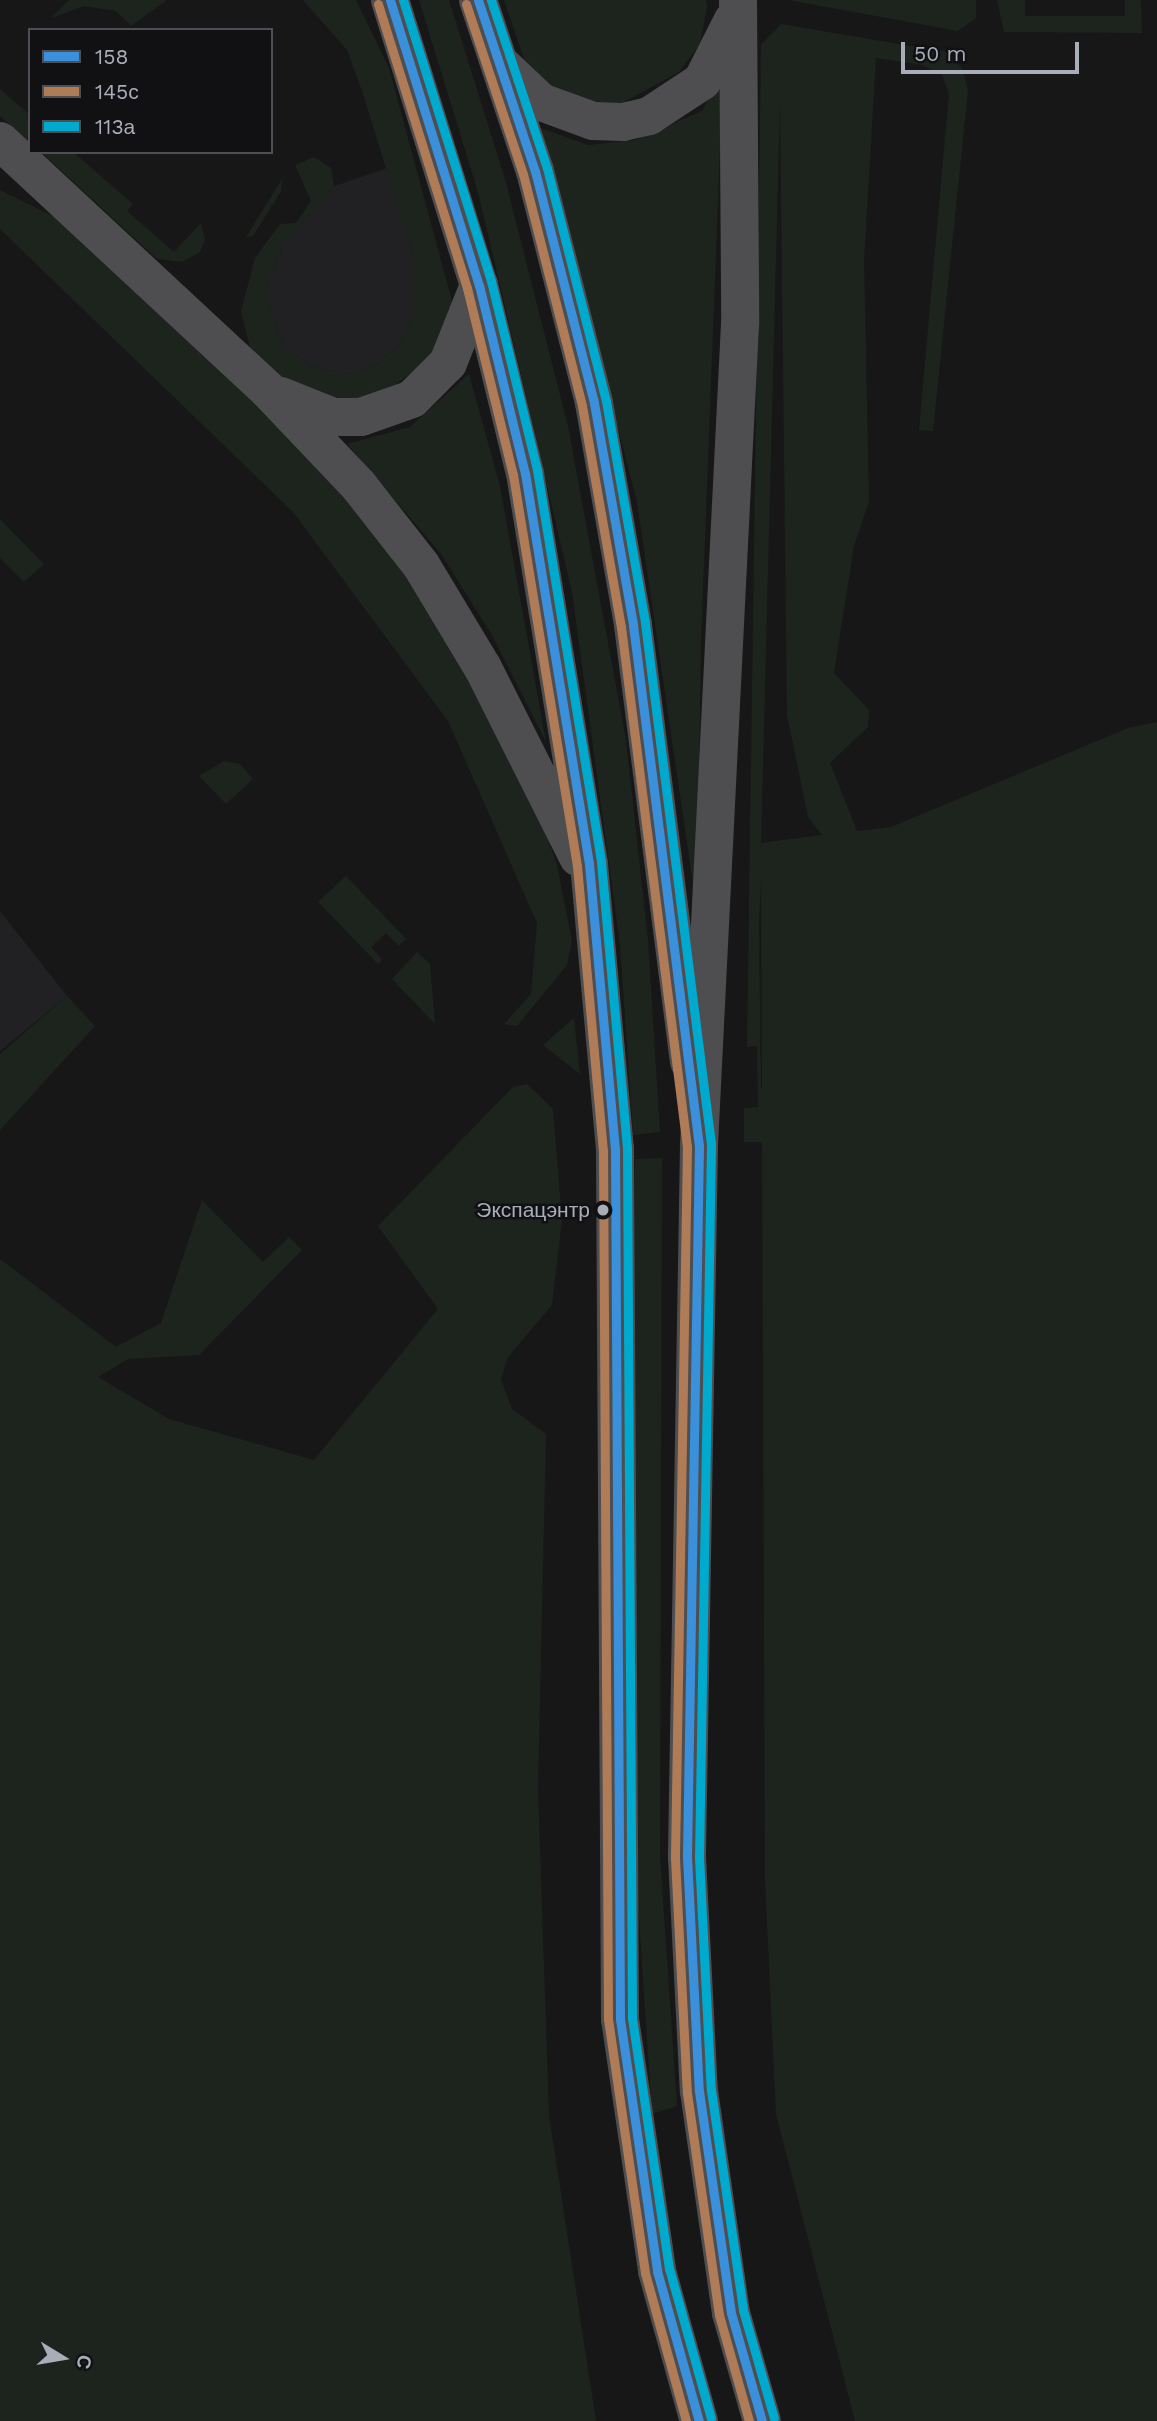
<!DOCTYPE html>
<meta charset="utf-8">
<style>
body{margin:0}
#map{position:relative;width:1157px;height:2421px;overflow:hidden;background:#171717;font-family:"Work Sans",sans-serif}
div>[style]{position:absolute}
.built>*{inset:0;background:#212123}
.green>*{inset:0;background:#1d241e}
.highway>*{height:38px;margin:-19px;padding:0 19px;transform-origin:19px;border-radius:19px;background:#4e4e51}
.bus-1>*{height:9px;margin:-4.5px;padding:0 4.5px;transform-origin:4.5px;border-radius:4.5px;background:#3a90db}
.bus-2>*{height:9px;margin:-4.5px;padding:0 4.5px;transform-origin:4.5px;border-radius:4.5px;background:#b07c57}
.bus-3>*{height:9px;margin:-4.5px;padding:0 4.5px;transform-origin:4.5px;border-radius:4.5px;background:#00a9ce}
.dots>*{width:19px;height:19px;translate:-50% -50%;box-sizing:border-box;border:4px solid #111113;border-radius:50%}
span{translate:-50% -50%;white-space:nowrap;text-align:center;line-height:1.15;-webkit-text-stroke:5px #111113;paint-order:stroke}
.bus-label{font-size:21px;color:#a8adb8}
.right{translate:-100% -50%;text-align:right}
.legend{position:absolute;left:28px;top:28px;width:245px;height:126px;box-sizing:border-box;background:#111113;border:2px solid #4d4f55;margin:0;padding:9px 12px;list-style:none;font-size:21px;color:#a8adb8}
.legend li{display:flex;align-items:center;gap:14px;height:35px}
.legend b{width:35px;border:2px solid #4d4f55}
.north{position:absolute;left:28px;top:2323px;width:70px;height:70px;-webkit-text-stroke:5px #111113;paint-order:stroke;rotate:101deg;font-size:19px;font-weight:700;line-height:28px;text-align:center;color:#a8adb8}
.north::after{content:'';display:block;margin:auto;width:24px;height:32px;background:#a8adb8;clip-path:polygon(50% 0,100% 100%,50% 72%,0 100%)}
.scale{position:absolute;left:901px;top:42px;width:178px;height:32px;box-sizing:border-box;border:4px solid #a8adb8;border-top:0;padding-left:9px;font-size:21px;line-height:24px;white-space:nowrap;color:#a8adb8;-webkit-text-stroke:5px #111113;paint-order:stroke}
</style>
<div id="map">
<div class="built">
<div style="clip-path:polygon(387px 168px,413px 255px,413px 317px,397px 347px,376px 365px,345px 374px,312px 366px,285px 348px,271px 315px,268px 279px,283px 245px,326px 189px)"></div>
<div style="clip-path:polygon(0 911px,67px 996px,0 1051px)"></div>
</div>
<div class="green">
<div style="clip-path:polygon(69px 0,167px 0,131px 26px,116px 11px,84px 6px,51px 18px)"></div>
<div style="clip-path:polygon(303px 0,356px 0,389px 68px,452px 301px,448px 329px,425px 363px,391px 388px,359px 399px,323px 399px,288px 387px,250px 348px,241px 311px,255px 258px,280px 224px,296px 223px,311px 201px,295px 165px,314px 157px,331px 168px,334px 186px,283px 245px,268px 279px,271px 315px,285px 348px,312px 366px,345px 374px,376px 365px,397px 347px,413px 317px,413px 255px,362px 91px,347px 50px)"></div>
<div style="clip-path:polygon(419px 0,449px 0,505px 179px,568px 426px,626px 740px,648px 940px,660px 1132px,633px 1135px,620px 945px,572px 592px,478px 192px)"></div>
<div style="clip-path:polygon(504px 0,706px 0,707px 7px,700px 44px,679px 72px,624px 102px,595px 105px,566px 99px,539px 79px,524px 59px)"></div>
<div style="clip-path:polygon(788px 0,976px 0,976px 18px,958px 31px)"></div>
<div style="clip-path:polygon(997px 0,1025px 0,1025px 16px,1125px 16px,1125px 0,1141px 0,1142px 33px,1004px 32px)"></div>
<div style="clip-path:polygon(evenodd,781px 24px,946px 52px,962px 68px,968px 90px,933px 431px,919px 430px,949px 93px,942px 75px,922px 65px,876px 58px,864px 261px,869px 501px,854px 546px,834px 673px,869px 710px,868px 727px,830px 763px,857px 831px,891px 827px,1128px 728px,1157px 722px,1157px 2421px,855px 2421px,776px 2114px,765px 1880px,762px 1142px,744px 1142px,744px 1108px,758px 1107px,757px 1046px,747px 1047px,761px 45px,781px 24px,780px 102px,787px 715px,808px 817px,822px 835px,761px 843px,780px 102px,781px 24px,761px 881px,762px 1089px,761px 1089px,759px 924px,761px 881px)"></div>
<div style="clip-path:polygon(723px 72px,701px 643px,697px 911px,637px 502px,541px 128px,588px 145px,635px 140px,702px 111px)"></div>
<div style="clip-path:polygon(0 89px,30px 115px,30px 143px,0 116px)"></div>
<div style="clip-path:polygon(41px 152px,73px 152px,133px 204px,127px 211px,174px 252px,201px 223px,205px 240px,200px 252px,182px 262px,157px 259px)"></div>
<div style="clip-path:polygon(282px 179px,281px 191px,253px 236px,246px 237px)"></div>
<div style="clip-path:polygon(0 190px,61px 220px,315px 457px,420px 582px,532px 792px,557px 865px,572px 941px,567px 965px,517px 1026px,504px 1024px,531px 994px,537px 923px,448px 721px,293px 512px,0 229px)"></div>
<div style="clip-path:polygon(469px 374px,500px 486px,546px 742px,492px 635px,441px 554px,347px 444px,410px 427px)"></div>
<div style="clip-path:polygon(0 519px,44px 564px,24px 582px,0 558px)"></div>
<div style="clip-path:polygon(224px 761px,240px 764px,253px 779px,226px 804px,199px 776px)"></div>
<div style="clip-path:polygon(346px 876px,406px 939px,399px 946px,386px 933px,371px 947px,382px 960px,378px 964px,318px 902px)"></div>
<div style="clip-path:polygon(417px 952px,430px 964px,435px 1024px,392px 979px)"></div>
<div style="clip-path:polygon(67px 996px,95px 1026px,0 1130px,0 1054px)"></div>
<div style="clip-path:polygon(574px 1018px,580px 1074px,543px 1045px)"></div>
<div style="clip-path:polygon(527px 1084px,553px 1109px,562px 1220px,552px 1305px,508px 1357px,501px 1379px,512px 1409px,546px 1434px,538px 1789px,549px 2115px,596px 2421px,0 2421px,0 1259px,116px 1347px,161px 1323px,202px 1200px,263px 1262px,289px 1237px,302px 1250px,199px 1355px,128px 1359px,98px 1377px,169px 1419px,314px 1460px,438px 1309px,378px 1226px,513px 1087px)"></div>
<div style="clip-path:polygon(662px 1158px,660px 1855px,677px 2106px,652px 2114px,632px 1815px,635px 1159px)"></div>
</div>
<div class="highway">
<div style="left:390px;top:0;width:299px;rotate:72.7deg"></div>
<div style="left:479px;top:285px;width:194px;rotate:76.3deg"></div>
<div style="left:525px;top:473px;width:396px;rotate:80.7deg"></div>
<div style="left:589px;top:864px;width:286px;rotate:84.8deg"></div>
<div style="left:615px;top:1149px;width:870px;rotate:89.67deg"></div>
<div style="left:620px;top:2019px;width:255px;rotate:81.6deg"></div>
<div style="left:657px;top:2271px;width:156px;rotate:74.4deg"></div>
<div style="left:478px;top:0;width:180px;rotate:71.6deg"></div>
<div style="left:535px;top:171px;width:239px;rotate:75.7deg"></div>
<div style="left:594px;top:403px;width:225px;rotate:80deg"></div>
<div style="left:633px;top:625px;width:440px;rotate:82.7deg"></div>
<div style="left:738px;top:0;width:324px;rotate:89.6deg"></div>
<div style="left:740px;top:324px;width:823px;rotate:92.86deg"></div>
<div style="left:699px;top:1146px;width:711px;rotate:90.97deg"></div>
<div style="left:687px;top:1857px;width:234px;rotate:87.1deg"></div>
<div style="left:699px;top:2091px;width:224px;rotate:81.8deg"></div>
<div style="left:731px;top:2313px;width:112px;rotate:74deg"></div>
<div style="left:503px;top:66px;width:52px;rotate:43.5deg"></div>
<div style="left:541px;top:102px;width:55px;rotate:20.1deg"></div>
<div style="left:593px;top:121px;width:30px;rotate:2deg"></div>
<div style="left:623px;top:122px;width:27px;rotate:-13deg"></div>
<div style="left:649px;top:116px;width:64px;rotate:-33.4deg"></div>
<div style="left:702px;top:81px;width:68px;rotate:-63.1deg"></div>
<div style="left:0;top:141px;width:364px;rotate:42.9deg"></div>
<div style="left:267px;top:389px;width:134px;rotate:46.5deg"></div>
<div style="left:359px;top:486px;width:100px;rotate:51.9deg"></div>
<div style="left:421px;top:565px;width:120px;rotate:59deg"></div>
<div style="left:483px;top:668px;width:212px;rotate:63.3deg"></div>
<div style="left:281px;top:396px;width:56px;rotate:22deg"></div>
<div style="left:333px;top:417px;width:28px"></div>
<div style="left:361px;top:417px;width:54px;rotate:-19.4deg"></div>
<div style="left:412px;top:399px;width:51px;rotate:-45deg"></div>
<div style="left:448px;top:363px;width:84px;rotate:-68.3deg"></div>
</div>
<div class="bus-1">
<div style="left:390px;top:0;width:299px;rotate:72.7deg"></div>
<div style="left:479px;top:285px;width:194px;rotate:76.3deg"></div>
<div style="left:525px;top:473px;width:396px;rotate:80.7deg"></div>
<div style="left:589px;top:864px;width:286px;rotate:84.8deg"></div>
<div style="left:615px;top:1149px;width:870px;rotate:89.67deg"></div>
<div style="left:620px;top:2019px;width:255px;rotate:81.6deg"></div>
<div style="left:657px;top:2271px;width:156px;rotate:74.4deg"></div>
<div style="left:478px;top:0;width:180px;rotate:71.6deg"></div>
<div style="left:535px;top:171px;width:239px;rotate:75.7deg"></div>
<div style="left:594px;top:403px;width:225px;rotate:80deg"></div>
<div style="left:633px;top:625px;width:525px;rotate:82.78deg"></div>
<div style="left:699px;top:1146px;width:711px;rotate:90.97deg"></div>
<div style="left:687px;top:1857px;width:234px;rotate:87.1deg"></div>
<div style="left:699px;top:2091px;width:224px;rotate:81.8deg"></div>
<div style="left:731px;top:2313px;width:112px;rotate:74deg"></div>
</div>
<div class="bus-2">
<div style="left:378px;top:4px;width:298px;rotate:72.6deg"></div>
<div style="left:467px;top:288px;width:193px;rotate:76.2deg"></div>
<div style="left:513px;top:475px;width:396px;rotate:80.7deg"></div>
<div style="left:577px;top:866px;width:285px;rotate:84.8deg"></div>
<div style="left:603px;top:1150px;width:869px;rotate:89.67deg"></div>
<div style="left:608px;top:2019px;width:257px;rotate:81.7deg"></div>
<div style="left:645px;top:2273px;width:154px;rotate:74.5deg"></div>
<div style="left:466px;top:4px;width:179px;rotate:71.5deg"></div>
<div style="left:523px;top:174px;width:239px;rotate:75.7deg"></div>
<div style="left:582px;top:406px;width:224px;rotate:80deg"></div>
<div style="left:621px;top:627px;width:524px;rotate:82.77deg"></div>
<div style="left:687px;top:1147px;width:711px;rotate:90.97deg"></div>
<div style="left:675px;top:1858px;width:235px;rotate:87.1deg"></div>
<div style="left:687px;top:2093px;width:224px;rotate:81.8deg"></div>
<div style="left:719px;top:2315px;width:110px;rotate:74.2deg"></div>
</div>
<div class="bus-3">
<div style="left:403px;top:0;width:294px;rotate:72.6deg"></div>
<div style="left:491px;top:281px;width:195px;rotate:76.3deg"></div>
<div style="left:537px;top:470px;width:397px;rotate:80.7deg"></div>
<div style="left:601px;top:862px;width:288px;rotate:84.8deg"></div>
<div style="left:627px;top:1149px;width:869px;rotate:89.67deg"></div>
<div style="left:632px;top:2018px;width:253px;rotate:81.6deg"></div>
<div style="left:669px;top:2268px;width:156px;rotate:74.4deg"></div>
<div style="left:491px;top:0;width:177px;rotate:71.6deg"></div>
<div style="left:547px;top:168px;width:240px;rotate:75.8deg"></div>
<div style="left:606px;top:401px;width:225px;rotate:80deg"></div>
<div style="left:645px;top:623px;width:525px;rotate:82.78deg"></div>
<div style="left:711px;top:1144px;width:713px;rotate:90.96deg"></div>
<div style="left:699px;top:1857px;width:233px;rotate:87.1deg"></div>
<div style="left:711px;top:2090px;width:222px;rotate:81.7deg"></div>
<div style="left:743px;top:2310px;width:112px;rotate:74deg"></div>
</div>
<div class="dots">
<div style="left:603px;top:1210px;background:#a8adb8"></div>
</div>
<div class="bus-label">
<span class="right" style="left:590px;top:1210px">Экспацэнтр</span>
</div>
<ul class="legend">
<li><b style="height:9px;background:#3a90db"></b>158</li>
<li><b style="height:9px;background:#b07c57"></b>145с</li>
<li><b style="height:9px;background:#00a9ce"></b>113а</li>
</ul>
<div class="north">С</div>
<div class="scale">50 m</div>
</div>
